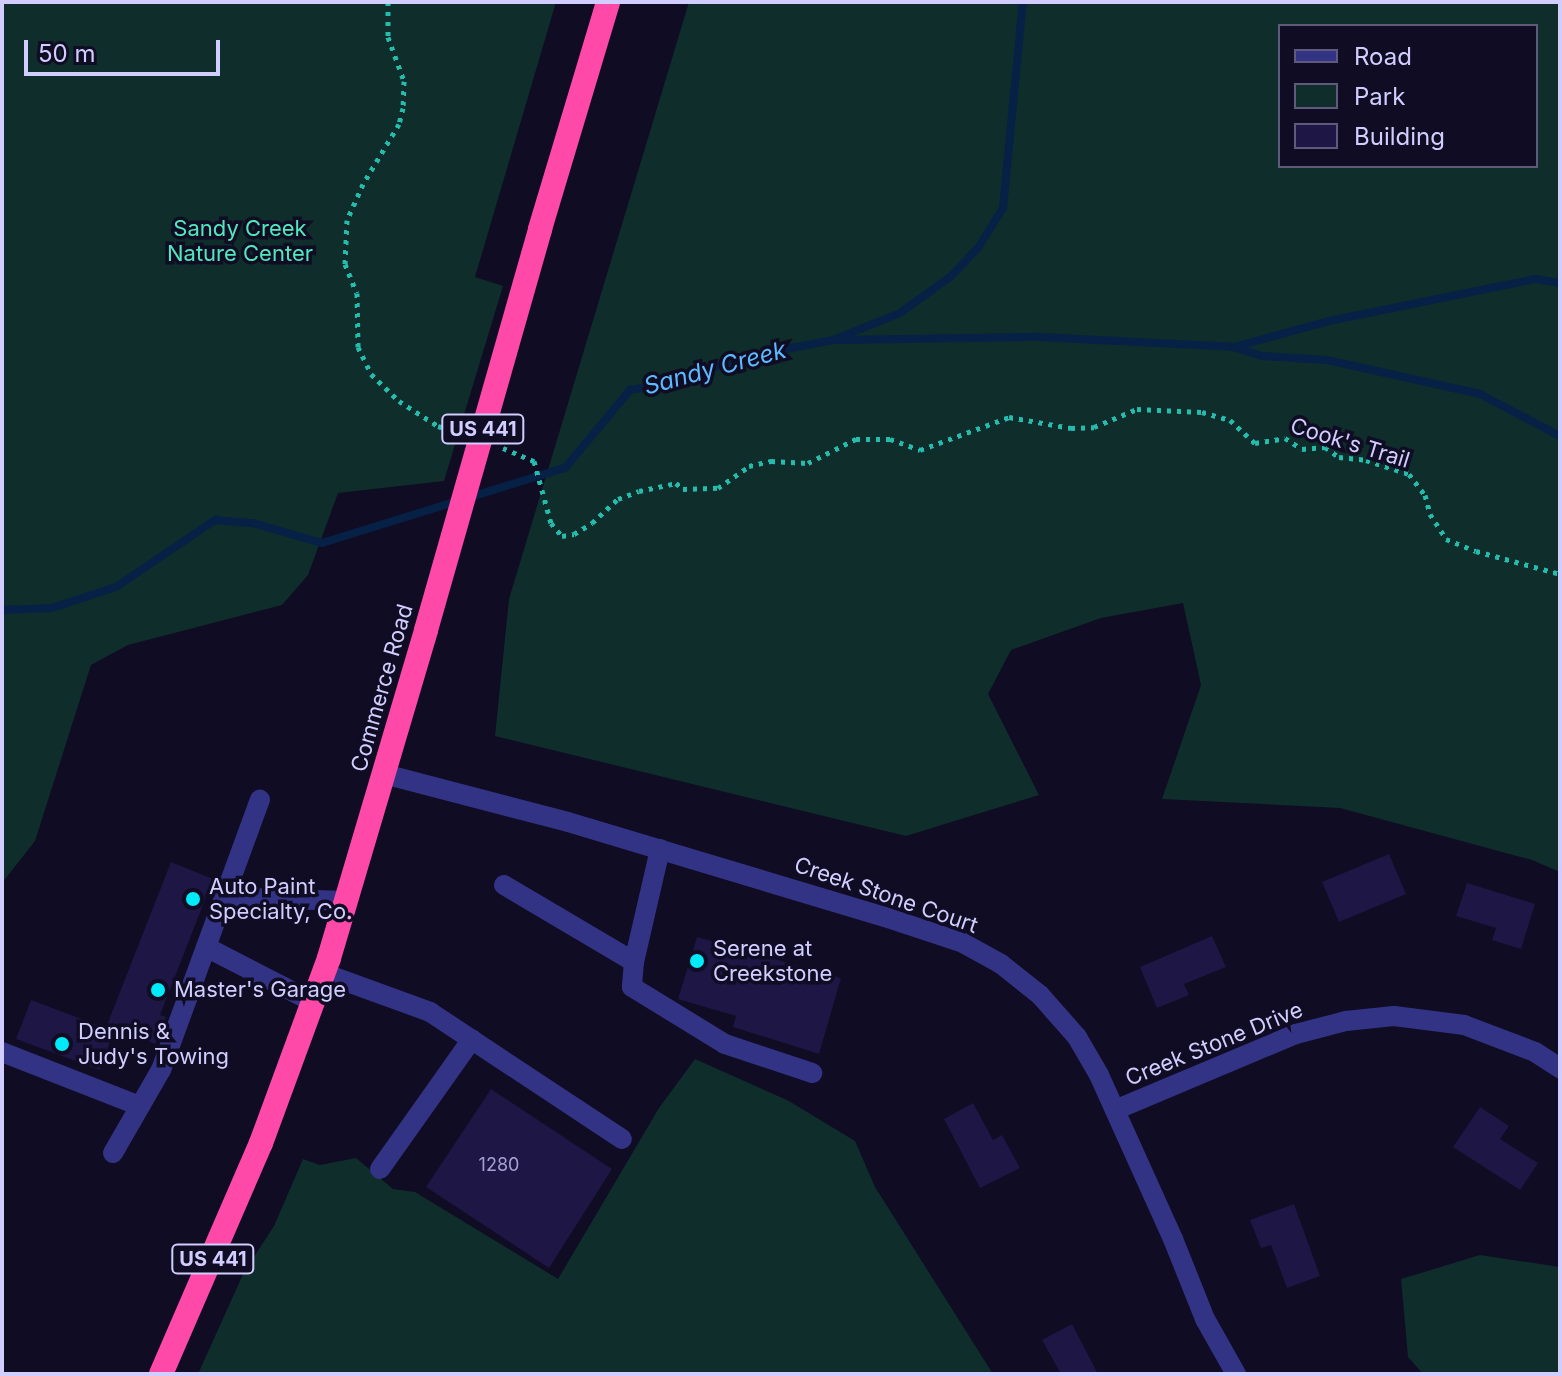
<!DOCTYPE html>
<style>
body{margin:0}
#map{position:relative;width:1562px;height:1376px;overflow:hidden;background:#0f0c23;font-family:Inter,sans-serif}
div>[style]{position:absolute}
.green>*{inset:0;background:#0e2d2b}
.stream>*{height:8px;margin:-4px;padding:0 4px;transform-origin:4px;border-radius:4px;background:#072146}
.building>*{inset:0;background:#1e1645}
.path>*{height:5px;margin-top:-2.5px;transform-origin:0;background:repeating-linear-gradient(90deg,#24bcad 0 4px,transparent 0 10px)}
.minor>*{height:20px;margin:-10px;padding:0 10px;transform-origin:10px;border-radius:10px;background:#333386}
.highway>*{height:24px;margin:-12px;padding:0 12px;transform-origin:12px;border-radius:12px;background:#ff49a8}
.highway-bridge>*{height:24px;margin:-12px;padding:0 12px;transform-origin:12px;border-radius:12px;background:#ff49a8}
.dots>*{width:22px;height:22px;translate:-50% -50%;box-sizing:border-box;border:4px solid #0f0c23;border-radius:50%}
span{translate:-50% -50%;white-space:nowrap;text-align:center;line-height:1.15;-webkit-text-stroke:7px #0f0c23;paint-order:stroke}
.number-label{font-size:18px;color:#a4a0d0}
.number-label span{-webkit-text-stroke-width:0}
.shield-label span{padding:2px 6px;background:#0f0c23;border:2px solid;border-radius:6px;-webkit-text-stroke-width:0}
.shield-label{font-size:20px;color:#d1ceff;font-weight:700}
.park-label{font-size:22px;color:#50e8bc}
.street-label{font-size:22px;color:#d1ceff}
.poi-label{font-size:22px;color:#d1ceff}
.left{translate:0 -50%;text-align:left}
.water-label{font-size:24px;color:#5cbaff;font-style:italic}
.frame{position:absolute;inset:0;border:4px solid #d1ceff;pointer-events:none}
.legend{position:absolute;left:1278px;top:24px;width:260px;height:144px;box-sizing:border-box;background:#0f0c23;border:2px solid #5d5a7b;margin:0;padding:10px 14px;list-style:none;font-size:24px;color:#d1ceff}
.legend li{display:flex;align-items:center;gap:16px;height:40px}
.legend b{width:40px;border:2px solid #5d5a7b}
.scale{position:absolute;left:24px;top:40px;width:196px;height:36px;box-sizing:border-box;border:4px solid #d1ceff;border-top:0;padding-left:10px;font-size:24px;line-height:28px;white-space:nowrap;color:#d1ceff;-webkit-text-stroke:6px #0f0c23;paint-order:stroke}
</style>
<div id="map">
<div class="green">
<div style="clip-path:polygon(2px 2px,556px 2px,475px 277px,503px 286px,444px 481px,338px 493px,308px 575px,282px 605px,128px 645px,91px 665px,35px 841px,2px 883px)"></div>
<div style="clip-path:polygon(evenodd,689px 2px,1560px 2px,1560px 872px,1532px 860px,1340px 808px,1162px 799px,1201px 685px,1183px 603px,1101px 618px,1011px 650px,988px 694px,1039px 795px,906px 836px,495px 736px,509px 599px,689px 2px,1536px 26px,1536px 166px,1280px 166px,1280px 26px,1536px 26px)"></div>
<div style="clip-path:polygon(695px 1059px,789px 1101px,855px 1141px,875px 1187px,993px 1374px,198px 1374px,244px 1272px,274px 1226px,303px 1159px,320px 1165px,356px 1158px,393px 1189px,415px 1192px,558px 1279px,659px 1108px)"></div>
<div style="clip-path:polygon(1480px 1255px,1560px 1267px,1560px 1374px,1423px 1374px,1408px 1357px,1401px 1279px)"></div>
</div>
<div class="stream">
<div style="left:838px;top:340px;width:200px;rotate:-0.9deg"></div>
<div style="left:1038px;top:337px;width:195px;rotate:2.9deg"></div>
<div style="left:1233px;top:347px;width:30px;rotate:17deg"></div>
<div style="left:1262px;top:356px;width:65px;rotate:3.5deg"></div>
<div style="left:1327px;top:360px;width:157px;rotate:12.5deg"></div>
<div style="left:1480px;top:394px;width:90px;rotate:27.7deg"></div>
<div style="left:1234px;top:347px;width:98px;rotate:-15.3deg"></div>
<div style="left:1329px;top:321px;width:210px;rotate:-11.5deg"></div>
<div style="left:1535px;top:279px;width:25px;rotate:9deg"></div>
<div style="left:2px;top:610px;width:50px;rotate:-2.3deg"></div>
<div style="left:52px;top:608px;width:67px;rotate:-18.2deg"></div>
<div style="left:116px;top:587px;width:120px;rotate:-34.1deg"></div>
<div style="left:215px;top:520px;width:38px;rotate:5deg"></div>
<div style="left:253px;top:523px;width:72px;rotate:16.2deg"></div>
<div style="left:322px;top:543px;width:254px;rotate:-17.2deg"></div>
<div style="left:565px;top:468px;width:102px;rotate:-50.2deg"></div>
<div style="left:630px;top:390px;width:38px;rotate:-9deg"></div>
<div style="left:668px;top:384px;width:76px;rotate:-20.1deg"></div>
<div style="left:739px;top:358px;width:96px;rotate:-10.8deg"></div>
<div style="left:833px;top:340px;width:72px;rotate:-21.9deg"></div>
<div style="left:900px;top:313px;width:62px;rotate:-35.8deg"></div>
<div style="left:950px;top:277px;width:40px;rotate:-46deg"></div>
<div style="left:978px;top:248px;width:47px;rotate:-58deg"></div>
<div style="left:1003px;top:208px;width:207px;rotate:-84.5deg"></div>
</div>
<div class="building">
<div style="clip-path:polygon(1389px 854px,1406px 894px,1339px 922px,1322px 882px)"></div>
<div style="clip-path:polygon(171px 862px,213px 879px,160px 1015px,166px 1017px,155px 1044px,107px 1025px)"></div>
<div style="clip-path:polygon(1467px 883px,1535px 904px,1521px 949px,1492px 940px,1496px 928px,1456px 916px)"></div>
<div style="clip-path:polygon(1212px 936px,1226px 967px,1184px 984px,1189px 995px,1157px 1008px,1140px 967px)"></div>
<div style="clip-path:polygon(697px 937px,841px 978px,819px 1054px,733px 1027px,736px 1016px,678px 999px)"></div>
<div style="clip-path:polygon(31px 1000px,114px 1031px,100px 1070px,16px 1039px)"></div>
<div style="clip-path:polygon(491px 1089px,612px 1169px,549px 1268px,426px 1187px)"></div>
<div style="clip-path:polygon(973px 1103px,993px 1140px,1002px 1135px,1020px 1168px,980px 1188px,944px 1119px)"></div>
<div style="clip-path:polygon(1480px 1107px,1509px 1126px,1500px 1139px,1538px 1163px,1520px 1190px,1453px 1147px)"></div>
<div style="clip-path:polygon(1294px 1204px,1320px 1276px,1287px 1288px,1271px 1245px,1261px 1248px,1250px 1220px)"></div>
<div style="clip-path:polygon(1072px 1324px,1098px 1374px,1061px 1374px,1042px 1340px)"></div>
</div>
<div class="path">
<div style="left:388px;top:2px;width:35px;rotate:90deg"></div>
<div style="left:388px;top:37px;width:47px;rotate:70deg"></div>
<div style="left:404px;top:81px;width:27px;rotate:92deg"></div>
<div style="left:403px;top:108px;width:16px;rotate:104deg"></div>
<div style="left:399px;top:124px;width:70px;rotate:121deg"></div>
<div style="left:363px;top:184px;width:39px;rotate:114deg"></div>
<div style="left:347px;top:220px;width:44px;rotate:92.6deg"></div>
<div style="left:345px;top:264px;width:31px;rotate:68deg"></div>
<div style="left:357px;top:293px;width:54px;rotate:88.9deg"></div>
<div style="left:358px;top:347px;width:30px;rotate:64deg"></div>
<div style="left:371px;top:374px;width:39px;rotate:44deg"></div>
<div style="left:399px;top:401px;width:46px;rotate:32.7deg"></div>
<div style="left:438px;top:426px;width:23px;rotate:18deg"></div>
<div style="left:503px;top:448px;width:34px;rotate:23deg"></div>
<div style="left:534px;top:461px;width:64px;rotate:74.7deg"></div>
<div style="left:551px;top:523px;width:17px;rotate:50deg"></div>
<div style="left:562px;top:536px;width:12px;rotate:-9deg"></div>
<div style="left:574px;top:534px;width:21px;rotate:-31deg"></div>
<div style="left:592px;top:523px;width:35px;rotate:-43deg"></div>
<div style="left:618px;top:499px;width:22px;rotate:-21deg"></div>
<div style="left:639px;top:491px;width:38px;rotate:-12deg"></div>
<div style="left:676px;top:483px;width:9px;rotate:41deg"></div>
<div style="left:683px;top:489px;width:35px;rotate:-2deg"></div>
<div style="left:718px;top:488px;width:38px;rotate:-35deg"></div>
<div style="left:749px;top:466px;width:23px;rotate:-13deg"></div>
<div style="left:771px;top:461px;width:37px;rotate:3deg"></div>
<div style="left:808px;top:463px;width:54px;rotate:-26.6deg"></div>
<div style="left:856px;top:439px;width:34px"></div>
<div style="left:890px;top:439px;width:32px;rotate:20deg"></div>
<div style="left:920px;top:450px;width:95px;rotate:-20.3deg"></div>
<div style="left:1009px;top:417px;width:63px;rotate:10.1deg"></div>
<div style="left:1071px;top:428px;width:23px;rotate:-2deg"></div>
<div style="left:1094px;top:427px;width:47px;rotate:-22.7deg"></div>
<div style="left:1137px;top:409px;width:65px;rotate:2.6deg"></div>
<div style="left:1202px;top:412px;width:29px;rotate:16deg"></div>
<div style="left:1230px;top:420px;width:34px;rotate:43deg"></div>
<div style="left:1255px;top:443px;width:30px;rotate:-9deg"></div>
<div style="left:1285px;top:438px;width:20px;rotate:33deg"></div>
<div style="left:1302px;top:449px;width:23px;rotate:-5deg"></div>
<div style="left:1325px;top:447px;width:17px;rotate:36deg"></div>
<div style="left:1339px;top:457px;width:27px;rotate:6deg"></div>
<div style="left:1366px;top:460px;width:45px;rotate:18deg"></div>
<div style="left:1409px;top:474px;width:26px;rotate:53deg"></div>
<div style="left:1425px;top:495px;width:20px;rotate:75deg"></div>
<div style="left:1430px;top:514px;width:30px;rotate:57deg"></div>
<div style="left:1446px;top:539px;width:32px;rotate:22deg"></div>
<div style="left:1476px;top:551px;width:87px;rotate:15.3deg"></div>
</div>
<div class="minor">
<div style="left:384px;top:774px;width:190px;rotate:14.6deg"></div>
<div style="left:568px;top:822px;width:331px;rotate:16.7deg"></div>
<div style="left:885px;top:917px;width:82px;rotate:18.4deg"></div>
<div style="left:963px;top:943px;width:43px;rotate:28.9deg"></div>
<div style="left:1001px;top:964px;width:50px;rotate:38.5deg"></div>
<div style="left:1040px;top:995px;width:56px;rotate:48.6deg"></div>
<div style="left:1077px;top:1037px;width:44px;rotate:59.9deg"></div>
<div style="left:1099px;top:1075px;width:180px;rotate:65.7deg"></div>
<div style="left:1173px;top:1239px;width:86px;rotate:68.2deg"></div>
<div style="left:1205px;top:1319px;width:63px;rotate:60.6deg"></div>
<div style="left:504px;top:885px;width:151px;rotate:30.6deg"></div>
<div style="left:634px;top:962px;width:116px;rotate:-77deg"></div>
<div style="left:224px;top:897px;width:122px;rotate:1.9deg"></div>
<div style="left:206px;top:947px;width:120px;rotate:27.2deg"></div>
<div style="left:634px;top:962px;width:25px;rotate:95deg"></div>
<div style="left:632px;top:987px;width:109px;rotate:31.5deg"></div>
<div style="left:725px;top:1044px;width:92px;rotate:18.4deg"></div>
<div style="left:323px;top:973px;width:114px;rotate:20deg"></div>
<div style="left:430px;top:1012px;width:230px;rotate:33.5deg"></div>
<div style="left:2px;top:1052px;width:148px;rotate:21.4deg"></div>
<div style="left:1115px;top:1110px;width:196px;rotate:-22.8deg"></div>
<div style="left:1296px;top:1034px;width:52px;rotate:-14.6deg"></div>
<div style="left:1346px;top:1021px;width:48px;rotate:-5.9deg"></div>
<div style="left:1394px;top:1016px;width:71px;rotate:7.3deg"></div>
<div style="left:1464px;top:1025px;width:76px;rotate:20.8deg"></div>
<div style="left:1535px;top:1052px;width:30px;rotate:33deg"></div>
<div style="left:113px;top:1153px;width:96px;rotate:-60deg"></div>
<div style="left:161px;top:1070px;width:288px;rotate:-69.9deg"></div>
<div style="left:380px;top:1169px;width:159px;rotate:-54.7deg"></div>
</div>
<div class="highway">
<div style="left:540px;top:229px;width:237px;rotate:-73.3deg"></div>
<div style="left:161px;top:1374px;width:252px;rotate:-66.6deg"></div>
<div style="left:261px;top:1143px;width:197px;rotate:-69.8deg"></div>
<div style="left:329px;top:958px;width:342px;rotate:-73.5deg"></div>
</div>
<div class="highway-bridge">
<div style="left:426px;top:630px;width:417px;rotate:-74.1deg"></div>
</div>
<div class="dots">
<div style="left:193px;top:899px;background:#00eaf9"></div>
<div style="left:697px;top:961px;background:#00eaf9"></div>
<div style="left:158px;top:990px;background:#00eaf9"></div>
<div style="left:62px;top:1044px;background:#00eaf9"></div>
</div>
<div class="number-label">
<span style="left:499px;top:1165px">1280</span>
</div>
<div class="shield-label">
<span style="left:483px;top:429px">US 441</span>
<span style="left:213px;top:1259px">US 441</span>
</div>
<div class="park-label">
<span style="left:240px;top:241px">Sandy Creek<br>Nature Center</span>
</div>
<div class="street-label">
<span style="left:1350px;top:443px;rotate:17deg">Cook's Trail</span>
<span style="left:382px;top:688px;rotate:-74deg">Commerce Road</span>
<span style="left:886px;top:895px;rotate:19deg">Creek Stone Court</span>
<span style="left:1214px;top:1044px;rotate:-22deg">Creek Stone Drive</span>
</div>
<div class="poi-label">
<span class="left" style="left:209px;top:899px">Auto Paint<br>Specialty, Co.</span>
<span class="left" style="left:713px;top:961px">Serene at<br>Creekstone</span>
<span class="left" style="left:174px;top:990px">Master's Garage</span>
<span class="left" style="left:78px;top:1044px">Dennis &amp;<br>Judy's Towing</span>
</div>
<div class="water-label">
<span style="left:715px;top:368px;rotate:-15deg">Sandy Creek</span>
</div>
<div class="frame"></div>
<ul class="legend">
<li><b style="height:10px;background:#333386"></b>Road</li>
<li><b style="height:22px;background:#0e2d2b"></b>Park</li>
<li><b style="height:22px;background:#1e1645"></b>Building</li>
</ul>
<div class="scale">50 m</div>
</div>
